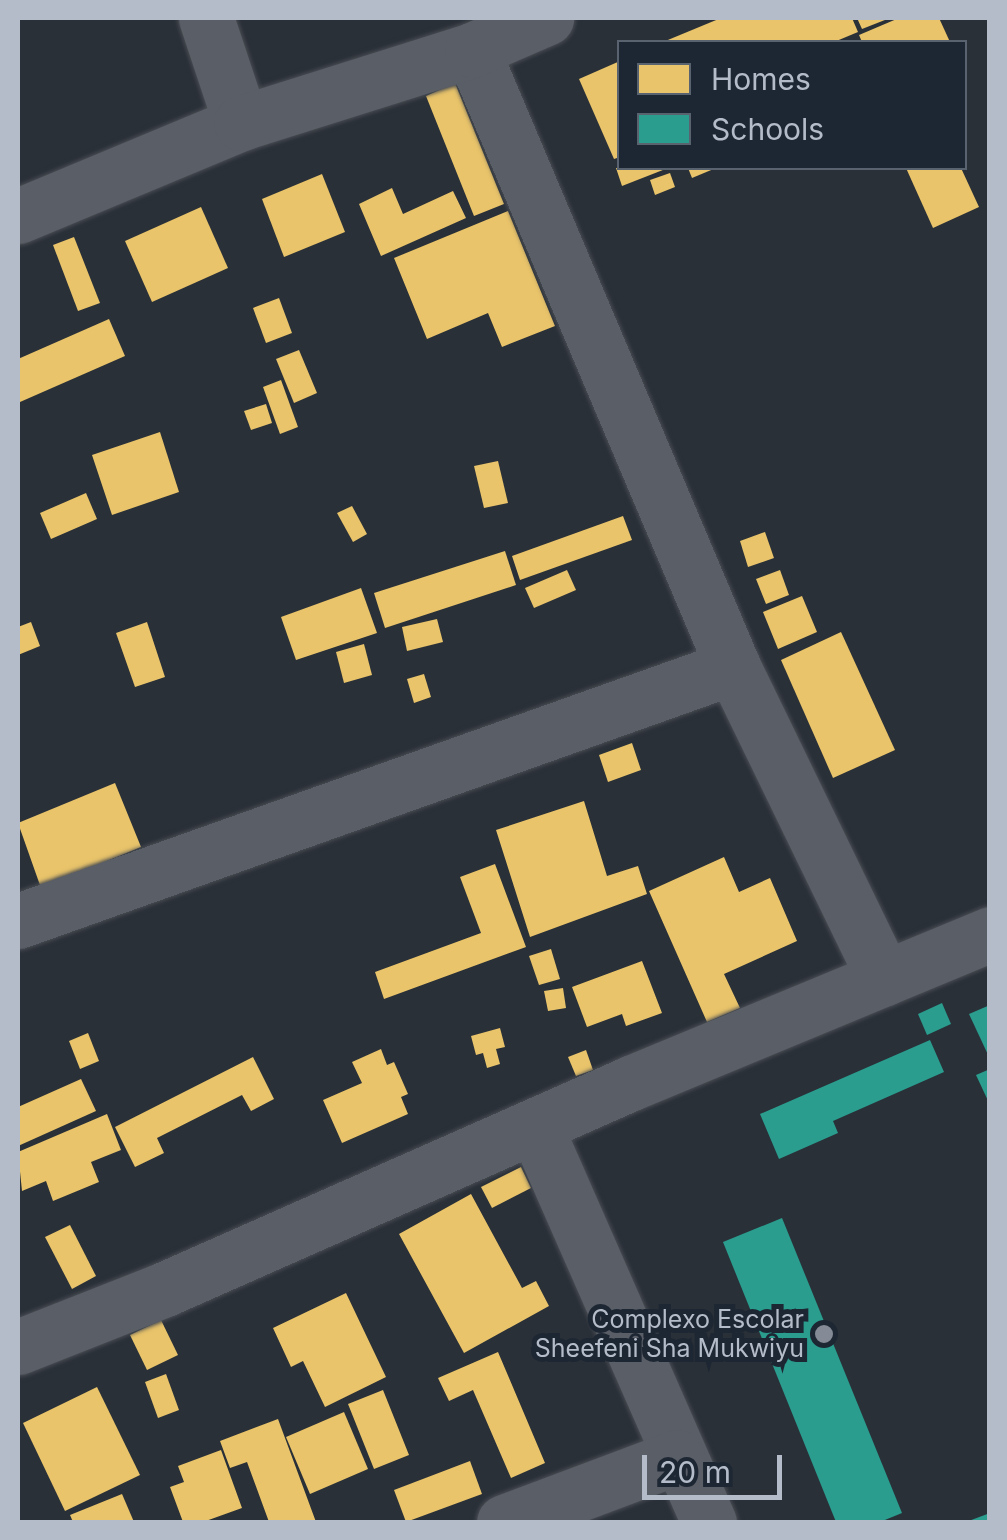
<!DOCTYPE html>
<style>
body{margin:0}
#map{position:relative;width:1007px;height:1540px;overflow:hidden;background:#2a3038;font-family:Inter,sans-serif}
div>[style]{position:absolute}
.homes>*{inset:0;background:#e9c46a}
.schools>*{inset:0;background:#2a9d8f}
.roads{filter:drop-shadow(0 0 2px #484c53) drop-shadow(0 0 2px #484c53)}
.minor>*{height:55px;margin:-27.5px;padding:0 27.5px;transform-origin:27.5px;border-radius:27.5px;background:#5a5e66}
.dots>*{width:28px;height:28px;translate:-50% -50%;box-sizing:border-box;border:5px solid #1d2633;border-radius:50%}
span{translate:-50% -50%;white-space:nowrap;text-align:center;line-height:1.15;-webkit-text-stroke:10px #1d2633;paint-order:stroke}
.poi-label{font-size:25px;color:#b4bcc9}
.right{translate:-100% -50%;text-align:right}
.frame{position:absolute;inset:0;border:20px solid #b4bcc9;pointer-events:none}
.legend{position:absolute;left:617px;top:40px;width:350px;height:130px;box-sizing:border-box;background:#1d2633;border:2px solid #59626f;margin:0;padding:12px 18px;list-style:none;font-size:30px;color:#b4bcc9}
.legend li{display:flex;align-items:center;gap:20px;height:50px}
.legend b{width:50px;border:2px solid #59626f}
.scale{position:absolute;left:642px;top:1455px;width:140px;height:45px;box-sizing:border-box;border:5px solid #b4bcc9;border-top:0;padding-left:12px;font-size:30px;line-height:35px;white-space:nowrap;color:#b4bcc9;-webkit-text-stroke:8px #1d2633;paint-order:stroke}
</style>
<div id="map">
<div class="homes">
<div style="clip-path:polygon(721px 18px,852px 18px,858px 32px,834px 42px,663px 42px)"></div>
<div style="clip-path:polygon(857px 18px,890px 18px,862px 29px)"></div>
<div style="clip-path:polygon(899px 18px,939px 18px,950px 42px,862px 42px,859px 35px)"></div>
<div style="clip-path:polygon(620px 61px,620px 157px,614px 159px,579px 79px)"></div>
<div style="clip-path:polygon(455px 83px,504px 204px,474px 216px,426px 96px)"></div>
<div style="clip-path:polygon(616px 168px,668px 168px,622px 186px)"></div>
<div style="clip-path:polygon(688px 168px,716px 168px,692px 178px)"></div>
<div style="clip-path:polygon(906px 168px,961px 168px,979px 207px,933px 228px)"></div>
<div style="clip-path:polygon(670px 173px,675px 187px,655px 195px,650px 180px)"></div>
<div style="clip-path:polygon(322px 174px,345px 232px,284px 257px,262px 199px)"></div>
<div style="clip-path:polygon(392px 188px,403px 214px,453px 191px,466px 218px,381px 256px,359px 204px)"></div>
<div style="clip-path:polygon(201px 207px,228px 268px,152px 302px,125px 241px)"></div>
<div style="clip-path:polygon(508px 211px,555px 326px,502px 347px,488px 313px,427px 339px,394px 258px)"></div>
<div style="clip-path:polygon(74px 237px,100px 303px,78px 311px,53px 245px)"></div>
<div style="clip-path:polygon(279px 298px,292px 333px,266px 343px,253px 308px)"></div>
<div style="clip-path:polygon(109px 319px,125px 356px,20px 402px,18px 359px)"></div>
<div style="clip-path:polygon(299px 350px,317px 393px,294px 403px,276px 359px)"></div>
<div style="clip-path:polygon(281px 380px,298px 427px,280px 434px,263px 387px)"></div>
<div style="clip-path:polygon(266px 404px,272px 423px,251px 430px,244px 411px)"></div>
<div style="clip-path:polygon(160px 432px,179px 492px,112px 515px,92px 455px)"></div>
<div style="clip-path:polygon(498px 461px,508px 503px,484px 508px,474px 466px)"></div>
<div style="clip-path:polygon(86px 493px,97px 519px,51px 539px,40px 513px)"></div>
<div style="clip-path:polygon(352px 506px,367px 534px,353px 542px,337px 513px)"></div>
<div style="clip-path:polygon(623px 516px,632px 540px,520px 580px,512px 556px)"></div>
<div style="clip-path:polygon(765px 532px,774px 558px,748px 567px,740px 541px)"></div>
<div style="clip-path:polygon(505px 551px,516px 585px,385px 628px,374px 593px)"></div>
<div style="clip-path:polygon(567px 570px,576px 590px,534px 608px,525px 588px)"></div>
<div style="clip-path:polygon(780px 570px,789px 595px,766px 604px,756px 579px)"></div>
<div style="clip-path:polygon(361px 588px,377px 633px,296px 660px,281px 617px)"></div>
<div style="clip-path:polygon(802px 596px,817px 632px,778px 649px,763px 612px)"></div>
<div style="clip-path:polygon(437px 619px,443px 642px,407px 651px,402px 627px)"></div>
<div style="clip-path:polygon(31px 622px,40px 646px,18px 655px,18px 627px)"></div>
<div style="clip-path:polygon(147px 622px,165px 677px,135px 687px,116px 633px)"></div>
<div style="clip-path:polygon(841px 632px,895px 750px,833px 778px,781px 660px)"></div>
<div style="clip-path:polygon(364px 644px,372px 675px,344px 683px,336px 652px)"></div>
<div style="clip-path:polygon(424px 674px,431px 697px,414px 703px,407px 679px)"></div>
<div style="clip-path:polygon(632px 743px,641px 770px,608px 782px,599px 755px)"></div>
<div style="clip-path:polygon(115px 783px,141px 847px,41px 888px,18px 823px)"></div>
<div style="clip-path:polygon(584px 801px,607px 876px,638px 866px,647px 894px,530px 937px,496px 830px)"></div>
<div style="clip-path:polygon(724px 857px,739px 892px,770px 878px,797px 941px,724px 974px,740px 1008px,707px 1022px,649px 891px)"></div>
<div style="clip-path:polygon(495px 864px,526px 947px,384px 999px,375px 972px,481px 933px,460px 877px)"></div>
<div style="clip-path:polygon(551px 949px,560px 979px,539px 985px,529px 956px)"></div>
<div style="clip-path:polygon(642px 961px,662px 1013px,626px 1026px,622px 1014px,587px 1027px,572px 987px)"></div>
<div style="clip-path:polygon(563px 988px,566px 1008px,548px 1011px,544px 991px)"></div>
<div style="clip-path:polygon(500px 1028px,505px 1047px,496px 1049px,500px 1064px,487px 1068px,483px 1053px,476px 1055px,471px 1036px)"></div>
<div style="clip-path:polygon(88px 1033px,99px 1061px,80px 1069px,69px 1041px)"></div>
<div style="clip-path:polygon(381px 1049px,387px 1065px,394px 1062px,408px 1094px,401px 1097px,408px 1114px,342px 1143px,323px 1100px,362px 1083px,352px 1062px)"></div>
<div style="clip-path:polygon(586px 1050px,593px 1070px,576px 1076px,568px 1057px)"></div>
<div style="clip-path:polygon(253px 1057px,274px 1099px,251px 1111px,242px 1095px,157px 1138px,164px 1153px,135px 1167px,115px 1127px)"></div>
<div style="clip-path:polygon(81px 1079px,96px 1111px,18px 1146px,18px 1107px)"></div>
<div style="clip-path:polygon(107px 1114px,121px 1150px,91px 1162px,99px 1182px,53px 1201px,46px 1181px,22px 1191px,18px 1152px)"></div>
<div style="clip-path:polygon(521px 1167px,531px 1188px,492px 1208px,481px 1187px)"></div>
<div style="clip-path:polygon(471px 1194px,522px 1288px,536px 1281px,549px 1306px,464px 1353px,399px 1234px)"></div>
<div style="clip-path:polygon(70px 1225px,96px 1276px,72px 1289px,45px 1237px)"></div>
<div style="clip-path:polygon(346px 1293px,386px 1377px,325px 1407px,303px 1361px,291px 1367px,273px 1328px)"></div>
<div style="clip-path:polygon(161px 1320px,178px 1355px,147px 1370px,130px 1335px)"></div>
<div style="clip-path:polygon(498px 1352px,545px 1463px,511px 1478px,473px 1390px,449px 1401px,438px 1378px)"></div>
<div style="clip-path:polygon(166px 1374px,179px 1410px,158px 1418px,145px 1382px)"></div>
<div style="clip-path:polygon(97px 1387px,140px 1475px,65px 1511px,23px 1423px)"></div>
<div style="clip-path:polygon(383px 1390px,409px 1455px,374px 1469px,348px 1404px)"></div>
<div style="clip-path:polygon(344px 1412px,368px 1469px,310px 1494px,286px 1437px)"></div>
<div style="clip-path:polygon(278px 1419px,285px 1438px,316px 1522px,269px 1522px,247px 1462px,230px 1468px,220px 1441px)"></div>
<div style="clip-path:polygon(221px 1450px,242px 1508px,203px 1522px,183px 1522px,170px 1487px,184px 1482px,178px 1466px)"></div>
<div style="clip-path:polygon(470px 1461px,482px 1494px,406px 1522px,394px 1490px)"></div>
<div style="clip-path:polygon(122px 1494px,134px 1522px,73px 1522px,70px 1515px)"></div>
</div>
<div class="schools">
<div style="clip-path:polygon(942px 1003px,951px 1024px,927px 1035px,918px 1014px)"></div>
<div style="clip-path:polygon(990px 1005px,990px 1059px,969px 1014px)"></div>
<div style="clip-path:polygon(930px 1040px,944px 1072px,833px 1121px,838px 1133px,779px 1159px,760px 1114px)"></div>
<div style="clip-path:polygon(990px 1069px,990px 1105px,976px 1075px)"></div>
<div style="clip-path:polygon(782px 1218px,902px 1513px,880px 1522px,836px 1522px,723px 1242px)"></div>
<div style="clip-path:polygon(990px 1513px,990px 1522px,966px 1522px)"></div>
</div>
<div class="roads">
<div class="minor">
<div style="left:206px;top:18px;width:111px;rotate:71.6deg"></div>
<div style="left:472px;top:50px;width:670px;rotate:67.07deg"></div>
<div style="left:733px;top:667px;width:346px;rotate:64.1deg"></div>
<div style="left:18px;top:216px;width:242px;rotate:-22.6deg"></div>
<div style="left:241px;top:123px;width:242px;rotate:-17.5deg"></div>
<div style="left:472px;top:50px;width:81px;rotate:-23.4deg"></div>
<div style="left:18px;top:921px;width:759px;rotate:-19.56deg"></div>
<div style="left:535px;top:1126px;width:433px;rotate:66.3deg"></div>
<div style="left:18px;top:1347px;width:158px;rotate:-21.5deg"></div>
<div style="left:165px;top:1289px;width:510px;rotate:-23.85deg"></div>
<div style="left:631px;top:1083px;width:389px;rotate:-22.5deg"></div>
<div style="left:504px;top:1522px;width:185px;rotate:-20.6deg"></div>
</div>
</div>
<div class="dots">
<div style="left:824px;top:1334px;background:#848b96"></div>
</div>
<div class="poi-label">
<span class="right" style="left:804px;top:1334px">Complexo Escolar<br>Sheefeni Sha Mukwiyu</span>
</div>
<div class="frame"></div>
<ul class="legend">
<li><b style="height:28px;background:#e9c46a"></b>Homes</li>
<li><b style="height:28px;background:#2a9d8f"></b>Schools</li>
</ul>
<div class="scale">20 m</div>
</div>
